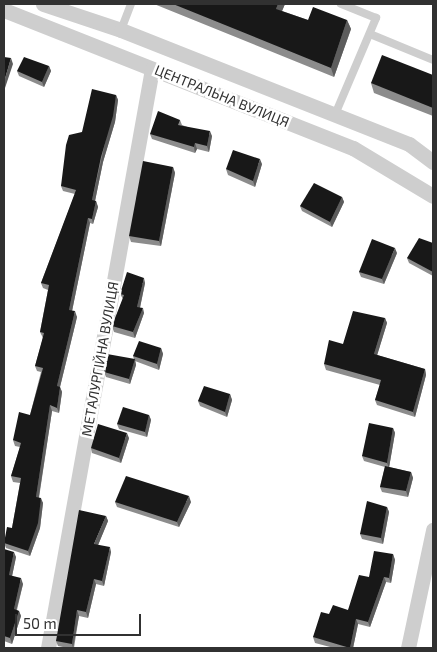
<!DOCTYPE html>
<meta charset="utf-8">
<style>
body{margin:0}
#map{position:relative;width:437px;height:652px;overflow:hidden;background:#fff;font-family:"Exo 2",sans-serif}
div>[style]{position:absolute}
.service>*{height:8px;margin:-4px;padding:0 4px;transform-origin:4px;border-radius:4px;background:#cecece}
.minor>*{height:15px;margin:-7.5px;padding:0 7.5px;transform-origin:7.5px;border-radius:7.5px;background:#cecece}
.wall>*{inset:0;background:#8c8c8c}
.shaded-wall>*{inset:0;background:#5d5d5d}
.building>*{inset:0;background:#181818}
span{translate:-50% -50%;white-space:nowrap;text-align:center;line-height:1.15;-webkit-text-stroke:5px #fff;paint-order:stroke}
.street-label{font-size:14px;color:#313131}
.frame{position:absolute;inset:0;border:5px solid #313131;pointer-events:none}
.scale{position:absolute;left:15px;top:614px;width:126px;height:22px;box-sizing:border-box;border:2px solid #313131;border-top:0;padding-left:6px;font-size:15px;line-height:18px;white-space:nowrap;color:#313131;-webkit-text-stroke:4px #fff;paint-order:stroke}
</style>
<div id="map">
<div class="service">
<div style="left:121px;top:30px;width:28px;rotate:-69deg"></div>
<div style="left:370px;top:34px;width:68px;rotate:22.4deg"></div>
<div style="left:334px;top:117px;width:108px;rotate:-67deg"></div>
<div style="left:376px;top:18px;width:38px;rotate:-158deg"></div>
</div>
<div class="minor">
<div style="left:43px;top:4px;width:82px;rotate:18.4deg"></div>
<div style="left:121px;top:30px;width:310px;rotate:21.6deg"></div>
<div style="left:409px;top:144px;width:30px;rotate:37deg"></div>
<div style="left:4px;top:10px;width:375px;rotate:21.6deg"></div>
<div style="left:353px;top:148px;width:93px;rotate:31deg"></div>
<div style="left:48px;top:648px;width:588px;rotate:-79.82deg"></div>
<div style="left:408px;top:648px;width:121px;rotate:-78deg"></div>
</div>
<div class="wall">
<div style="clip-path:polygon(154px 4px,285px 4px,282px 11px,308px 20px,347px 20px,351px 29px,334px 77px)"></div>
<div style="clip-path:polygon(49px 66px,51px 71px,44px 87px,19px 76px,17px 71px)"></div>
<div style="clip-path:polygon(433px 75px,433px 116px,374px 93px,371px 83px)"></div>
<div style="clip-path:polygon(116px 95px,118px 100px,115px 122px,103px 162px,95px 201px,96px 201px,98px 207px,93px 224px,90px 223px,72px 311px,77px 317px,60px 387px,62px 392px,59px 413px,52px 411px,39px 498px,43px 503px,40px 528px,30px 556px,6px 548px,4px 543px,12px 528px,20px 483px,13px 482px,11px 476px,20px 447px,15px 446px,13px 440px,30px 415px,41px 372px,37px 371px,35px 366px,43px 338px,40px 332px,48px 290px,43px 288px,41px 283px,75px 194px,63px 191px,61px 186px,82px 132px)"></div>
<div style="clip-path:polygon(180px 120px,182px 125px,212px 136px,209px 152px,197px 149px,195px 153px,152px 139px,150px 134px)"></div>
<div style="clip-path:polygon(262px 164px,255px 187px,228px 175px,226px 169px)"></div>
<div style="clip-path:polygon(173px 167px,175px 173px,161px 246px,131px 242px,129px 236px)"></div>
<div style="clip-path:polygon(342px 197px,344px 202px,332px 227px,302px 211px,300px 206px)"></div>
<div style="clip-path:polygon(433px 243px,433px 276px,409px 263px,407px 258px)"></div>
<div style="clip-path:polygon(397px 253px,384px 284px,361px 277px,359px 272px)"></div>
<div style="clip-path:polygon(145px 283px,140px 308px,144px 313px,135px 338px,114px 332px,112px 326px,123px 299px,120px 294px)"></div>
<div style="clip-path:polygon(385px 318px,387px 323px,377px 355px,425px 369px,426px 375px,415px 417px,377px 405px,375px 400px,380px 385px,326px 370px,324px 364px,343px 344px)"></div>
<div style="clip-path:polygon(161px 348px,163px 354px,159px 370px,135px 361px,136px 365px,130px 384px,106px 377px,104px 372px,134px 359px,133px 356px)"></div>
<div style="clip-path:polygon(230px 394px,232px 400px,227px 417px,200px 406px,198px 401px)"></div>
<div style="clip-path:polygon(149px 415px,151px 420px,147px 437px,119px 429px,117px 424px)"></div>
<div style="clip-path:polygon(393px 428px,395px 433px,389px 467px,411px 472px,413px 478px,408px 497px,382px 492px,380px 487px,385px 467px,364px 461px,362px 456px)"></div>
<div style="clip-path:polygon(129px 438px,121px 463px,92px 453px,91px 448px)"></div>
<div style="clip-path:polygon(115px 502px,191px 502px,179px 527px,117px 507px)"></div>
<div style="clip-path:polygon(387px 507px,389px 512px,383px 544px,362px 539px,360px 534px)"></div>
<div style="clip-path:polygon(106px 516px,108px 521px,98px 545px,111px 552px,104px 586px,96px 584px,88px 618px,79px 616px,74px 648px,68px 648px,58px 646px,56px 641px)"></div>
<div style="clip-path:polygon(4px 549px,16px 557px,12px 576px,23px 584px,17px 610px,19px 611px,21px 616px,12px 644px,4px 641px)"></div>
<div style="clip-path:polygon(393px 554px,395px 560px,391px 583px,386px 582px,370px 627px,358px 624px,353px 648px,334px 648px,315px 643px,313px 637px,329px 614px,348px 610px,369px 577px)"></div>
</div>
<div class="shaded-wall">
<div style="clip-path:polygon(278px 4px,285px 4px,279px 18px,276px 9px)"></div>
<div style="clip-path:polygon(347px 20px,351px 29px,334px 77px,331px 68px)"></div>
<div style="clip-path:polygon(11px 58px,13px 64px,5px 88px,4px 82px)"></div>
<div style="clip-path:polygon(49px 66px,51px 71px,44px 87px,42px 82px)"></div>
<div style="clip-path:polygon(116px 95px,118px 100px,115px 122px,103px 162px,94px 206px,92px 200px)"></div>
<div style="clip-path:polygon(210px 131px,212px 136px,209px 152px,207px 146px)"></div>
<div style="clip-path:polygon(195px 143px,197px 149px,195px 153px,194px 147px)"></div>
<div style="clip-path:polygon(260px 159px,262px 164px,255px 187px,253px 181px)"></div>
<div style="clip-path:polygon(173px 167px,175px 173px,161px 246px,159px 241px)"></div>
<div style="clip-path:polygon(342px 197px,344px 202px,332px 227px,330px 222px)"></div>
<div style="clip-path:polygon(96px 201px,98px 207px,93px 224px,92px 219px)"></div>
<div style="clip-path:polygon(88px 218px,90px 223px,71px 316px,69px 310px)"></div>
<div style="clip-path:polygon(395px 248px,397px 253px,384px 284px,382px 279px)"></div>
<div style="clip-path:polygon(144px 278px,145px 283px,139px 312px,137px 307px)"></div>
<div style="clip-path:polygon(143px 308px,144px 313px,135px 338px,133px 332px)"></div>
<div style="clip-path:polygon(75px 311px,77px 317px,59px 391px,57px 386px)"></div>
<div style="clip-path:polygon(385px 318px,387px 323px,376px 359px,374px 354px)"></div>
<div style="clip-path:polygon(161px 348px,163px 354px,159px 370px,157px 364px)"></div>
<div style="clip-path:polygon(135px 359px,136px 365px,130px 384px,129px 379px)"></div>
<div style="clip-path:polygon(425px 369px,426px 375px,415px 417px,413px 412px)"></div>
<div style="clip-path:polygon(60px 387px,62px 392px,59px 413px,57px 408px)"></div>
<div style="clip-path:polygon(230px 394px,232px 400px,227px 417px,225px 412px)"></div>
<div style="clip-path:polygon(50px 405px,52px 411px,38px 502px,36px 497px)"></div>
<div style="clip-path:polygon(149px 415px,151px 420px,147px 437px,145px 432px)"></div>
<div style="clip-path:polygon(393px 428px,395px 433px,389px 468px,387px 463px)"></div>
<div style="clip-path:polygon(127px 433px,129px 438px,121px 463px,119px 458px)"></div>
<div style="clip-path:polygon(411px 472px,413px 478px,408px 497px,406px 491px)"></div>
<div style="clip-path:polygon(189px 496px,191px 502px,179px 527px,177px 522px)"></div>
<div style="clip-path:polygon(41px 498px,43px 503px,40px 528px,30px 556px,28px 551px)"></div>
<div style="clip-path:polygon(387px 507px,389px 512px,383px 544px,381px 538px)"></div>
<div style="clip-path:polygon(106px 516px,108px 521px,96px 550px,94px 544px)"></div>
<div style="clip-path:polygon(110px 547px,111px 552px,104px 586px,102px 581px)"></div>
<div style="clip-path:polygon(14px 552px,16px 557px,11px 581px,9px 575px)"></div>
<div style="clip-path:polygon(393px 554px,395px 560px,391px 583px,389px 578px)"></div>
<div style="clip-path:polygon(384px 577px,386px 582px,370px 627px,368px 622px)"></div>
<div style="clip-path:polygon(21px 578px,23px 584px,15px 615px,14px 609px)"></div>
<div style="clip-path:polygon(94px 579px,96px 584px,88px 618px,86px 612px)"></div>
<div style="clip-path:polygon(77px 610px,79px 616px,73px 648px,72px 644px)"></div>
<div style="clip-path:polygon(19px 611px,21px 616px,12px 644px,10px 638px)"></div>
<div style="clip-path:polygon(356px 619px,358px 624px,353px 648px,350px 648px)"></div>
</div>
<div class="building">
<div style="clip-path:polygon(173px 4px,278px 4px,276px 9px,308px 20px,313px 7px,347px 20px,331px 68px)"></div>
<div style="clip-path:polygon(382px 55px,433px 75px,433px 108px,371px 83px)"></div>
<div style="clip-path:polygon(4px 57px,11px 58px,4px 82px)"></div>
<div style="clip-path:polygon(24px 57px,49px 66px,42px 82px,17px 71px)"></div>
<div style="clip-path:polygon(92px 89px,116px 95px,113px 116px,101px 157px,92px 200px,96px 201px,92px 219px,88px 218px,69px 310px,75px 311px,57px 386px,60px 387px,57px 408px,50px 405px,36px 497px,41px 498px,38px 523px,28px 551px,4px 543px,7px 527px,12px 528px,21px 478px,11px 476px,21px 443px,13px 440px,19px 412px,30px 415px,43px 368px,35px 366px,44px 333px,40px 332px,49px 285px,41px 283px,76px 190px,61px 186px,66px 145px,69px 135px,82px 132px)"></div>
<div style="clip-path:polygon(158px 111px,180px 120px,178px 125px,210px 131px,207px 146px,195px 143px,194px 147px,150px 134px)"></div>
<div style="clip-path:polygon(233px 150px,260px 159px,253px 181px,226px 169px)"></div>
<div style="clip-path:polygon(143px 161px,173px 167px,159px 241px,129px 236px)"></div>
<div style="clip-path:polygon(314px 183px,342px 197px,330px 222px,300px 206px)"></div>
<div style="clip-path:polygon(419px 238px,433px 243px,433px 272px,407px 258px)"></div>
<div style="clip-path:polygon(372px 239px,395px 248px,382px 279px,359px 272px)"></div>
<div style="clip-path:polygon(127px 272px,144px 278px,137px 307px,143px 308px,133px 332px,112px 326px,124px 295px,120px 294px)"></div>
<div style="clip-path:polygon(353px 311px,385px 318px,374px 354px,425px 369px,413px 412px,375px 400px,381px 380px,324px 364px,329px 340px,343px 344px)"></div>
<div style="clip-path:polygon(139px 341px,161px 348px,157px 364px,133px 356px)"></div>
<div style="clip-path:polygon(107px 354px,135px 359px,129px 379px,104px 372px)"></div>
<div style="clip-path:polygon(204px 386px,230px 394px,225px 412px,198px 401px)"></div>
<div style="clip-path:polygon(123px 407px,149px 415px,145px 432px,117px 424px)"></div>
<div style="clip-path:polygon(369px 423px,393px 428px,387px 463px,362px 456px)"></div>
<div style="clip-path:polygon(98px 424px,127px 433px,119px 458px,91px 448px)"></div>
<div style="clip-path:polygon(385px 466px,411px 472px,406px 491px,380px 487px)"></div>
<div style="clip-path:polygon(126px 476px,189px 496px,177px 522px,115px 502px)"></div>
<div style="clip-path:polygon(367px 501px,387px 507px,381px 538px,360px 534px)"></div>
<div style="clip-path:polygon(79px 510px,106px 516px,94px 544px,110px 547px,102px 581px,94px 579px,86px 612px,77px 610px,72px 644px,56px 641px)"></div>
<div style="clip-path:polygon(4px 549px,14px 552px,9px 575px,21px 578px,14px 609px,19px 611px,10px 638px,4px 636px)"></div>
<div style="clip-path:polygon(374px 551px,393px 554px,389px 578px,384px 577px,368px 622px,356px 619px,350px 648px,313px 637px,321px 612px,329px 614px,333px 605px,348px 610px,359px 575px,369px 577px)"></div>
</div>
<div class="street-label">
<span style="left:222px;top:96px;rotate:22deg">ЦЕНТРАЛЬНА ВУЛИЦЯ</span>
<span style="left:100px;top:359px;rotate:-80deg">МЕТАЛУРГІЙНА ВУЛИЦЯ</span>
</div>
<div class="frame"></div>
<div class="scale">50 m</div>
</div>
